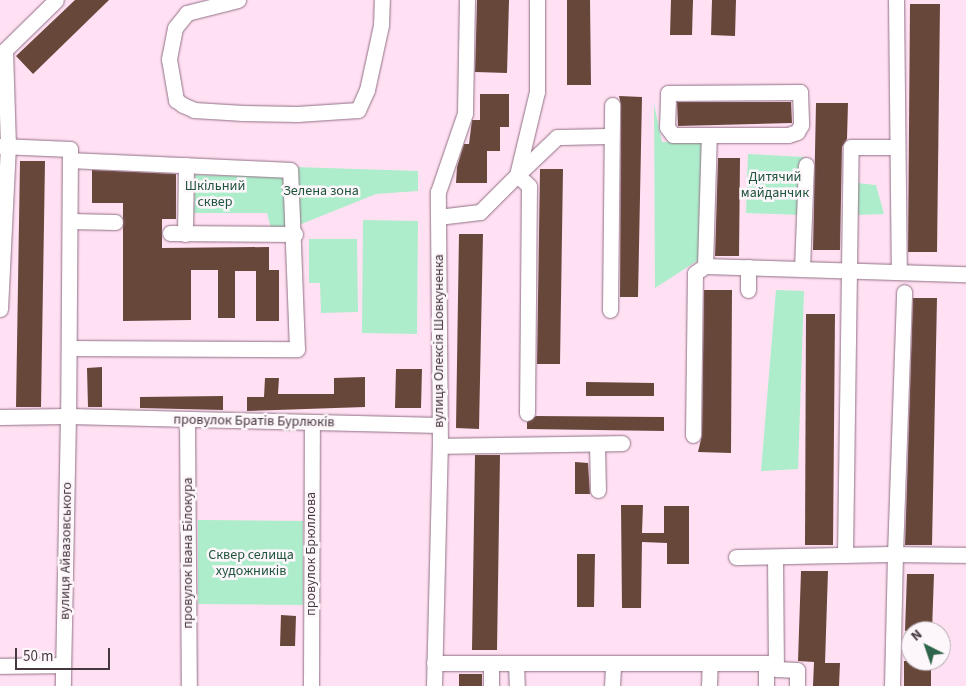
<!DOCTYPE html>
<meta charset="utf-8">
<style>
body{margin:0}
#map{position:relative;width:966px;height:686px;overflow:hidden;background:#ffe1f3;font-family:"Source Sans 3",sans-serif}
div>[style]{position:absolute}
.green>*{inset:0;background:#adedcb}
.building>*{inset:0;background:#68473b}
.roads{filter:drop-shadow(0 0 1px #917085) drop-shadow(0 0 1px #917085)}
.minor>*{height:15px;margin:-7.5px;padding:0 7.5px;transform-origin:7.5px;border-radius:7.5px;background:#fff}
span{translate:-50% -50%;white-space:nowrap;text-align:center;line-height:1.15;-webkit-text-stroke:5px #fdf6fa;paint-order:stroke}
.park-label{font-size:14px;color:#20553d}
.street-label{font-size:14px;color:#45373f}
.north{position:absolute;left:901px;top:621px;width:50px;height:50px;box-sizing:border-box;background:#fdf6fa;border:1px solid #b3aaaf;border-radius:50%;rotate:319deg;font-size:14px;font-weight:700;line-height:20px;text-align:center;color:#45373f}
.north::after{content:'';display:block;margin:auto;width:18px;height:22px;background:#2f654b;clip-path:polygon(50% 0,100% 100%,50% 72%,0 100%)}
.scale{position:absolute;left:15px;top:648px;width:95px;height:22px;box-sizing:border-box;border:2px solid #45373f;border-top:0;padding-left:6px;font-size:15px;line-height:18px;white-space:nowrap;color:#45373f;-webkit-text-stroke:4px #fdf6fa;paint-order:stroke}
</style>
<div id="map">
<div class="green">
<div style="clip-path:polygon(654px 104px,662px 142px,704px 142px,700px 259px,655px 288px)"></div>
<div style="clip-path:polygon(748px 154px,804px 157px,801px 215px,746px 213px)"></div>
<div style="clip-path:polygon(295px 167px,418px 171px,418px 191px,376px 194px,299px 225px)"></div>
<div style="clip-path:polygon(195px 175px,284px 177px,289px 231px,271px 228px,267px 213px,194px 213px)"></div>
<div style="clip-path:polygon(857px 183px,876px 185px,884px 214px,857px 215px)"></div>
<div style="clip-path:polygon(363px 220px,418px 221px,417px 334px,362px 333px)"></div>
<div style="clip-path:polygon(309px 239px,357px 239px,358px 312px,321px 313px,320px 283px,309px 283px)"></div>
<div style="clip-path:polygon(776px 290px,804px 291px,798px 469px,761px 471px)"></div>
<div style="clip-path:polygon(198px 520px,303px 521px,303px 605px,198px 604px)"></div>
</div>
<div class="building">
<div style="clip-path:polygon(75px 0,109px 0,33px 74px,16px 56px)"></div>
<div style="clip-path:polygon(477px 0,509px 0,507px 73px,475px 72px)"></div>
<div style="clip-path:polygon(567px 0,590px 0,591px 85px,567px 85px)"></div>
<div style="clip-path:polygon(671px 0,693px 0,692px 35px,670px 35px)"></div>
<div style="clip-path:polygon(712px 0,736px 0,735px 36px,711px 35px)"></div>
<div style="clip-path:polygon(910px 4px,940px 4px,937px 252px,908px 252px)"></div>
<div style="clip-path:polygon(480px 94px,509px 94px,509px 127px,500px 127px,500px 151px,487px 151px,487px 183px,456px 183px,457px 167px,464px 144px,469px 144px,472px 120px,480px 120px)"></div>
<div style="clip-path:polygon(619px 96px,642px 97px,638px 297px,620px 297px,621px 105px)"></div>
<div style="clip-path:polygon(677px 102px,791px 102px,792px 123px,678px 126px)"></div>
<div style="clip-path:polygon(816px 103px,848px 103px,847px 139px,842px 147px,840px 250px,813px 250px)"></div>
<div style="clip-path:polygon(718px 158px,740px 158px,739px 256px,715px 256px)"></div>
<div style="clip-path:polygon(20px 161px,45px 161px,41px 407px,16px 407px)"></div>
<div style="clip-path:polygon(540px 169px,563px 169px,560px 364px,537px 364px)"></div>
<div style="clip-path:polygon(92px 170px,176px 174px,176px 219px,162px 219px,162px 248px,269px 247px,269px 270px,279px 270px,279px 321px,256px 321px,256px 271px,235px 271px,235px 318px,218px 318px,218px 270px,191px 270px,191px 320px,123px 321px,123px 203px,92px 203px)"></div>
<div style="clip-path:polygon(459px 234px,483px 234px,479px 429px,456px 428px)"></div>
<div style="clip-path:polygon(704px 290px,732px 290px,731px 453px,698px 452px,702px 435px)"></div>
<div style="clip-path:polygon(913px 298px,937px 298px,932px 545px,905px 545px)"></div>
<div style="clip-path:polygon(806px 314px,835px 314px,833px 545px,805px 545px)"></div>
<div style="clip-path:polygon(102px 367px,102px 407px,88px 407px,87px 368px)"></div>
<div style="clip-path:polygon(396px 369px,422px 369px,421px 408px,395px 408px)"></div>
<div style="clip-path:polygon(365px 377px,365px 407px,247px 411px,247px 397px,264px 397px,265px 378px,279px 378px,278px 394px,334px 394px,334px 378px)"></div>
<div style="clip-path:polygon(586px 382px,654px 383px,654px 396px,586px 396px)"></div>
<div style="clip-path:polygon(223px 396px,223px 410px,140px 408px,140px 397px)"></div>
<div style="clip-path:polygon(536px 416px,664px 417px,664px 431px,527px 429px,527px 422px)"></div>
<div style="clip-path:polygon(475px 455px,500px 455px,497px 650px,472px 650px)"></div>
<div style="clip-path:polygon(575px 462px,588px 463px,590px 494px,575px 494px)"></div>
<div style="clip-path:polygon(621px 505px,643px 505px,642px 533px,664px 533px,664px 506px,689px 506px,689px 564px,667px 564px,667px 543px,642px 542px,641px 608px,622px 608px)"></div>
<div style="clip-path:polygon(577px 554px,595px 554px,594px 607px,577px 607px)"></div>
<div style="clip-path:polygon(801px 571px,828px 571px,825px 663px,840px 663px,839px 686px,813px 686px,814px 662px,798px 661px)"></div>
<div style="clip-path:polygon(907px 574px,934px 574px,932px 631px,905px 631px)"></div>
<div style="clip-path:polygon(281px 615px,296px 616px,295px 646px,280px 646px)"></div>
<div style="clip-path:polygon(904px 661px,931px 661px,931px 686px,904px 686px)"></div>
<div style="clip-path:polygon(459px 674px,482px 674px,482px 686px,459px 686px)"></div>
</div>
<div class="roads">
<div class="minor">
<div style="left:238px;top:0;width:53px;rotate:165.7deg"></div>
<div style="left:187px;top:13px;width:19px;rotate:129deg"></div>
<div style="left:175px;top:28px;width:32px;rotate:101deg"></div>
<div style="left:169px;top:59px;width:42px;rotate:80.3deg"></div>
<div style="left:176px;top:100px;width:9px;rotate:36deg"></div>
<div style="left:183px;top:105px;width:12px;rotate:24deg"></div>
<div style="left:194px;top:110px;width:49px;rotate:3.5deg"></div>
<div style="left:243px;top:113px;width:54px;rotate:1.1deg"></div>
<div style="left:297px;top:114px;width:61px;rotate:-3.8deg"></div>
<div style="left:358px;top:110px;width:22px;rotate:-66deg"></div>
<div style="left:367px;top:90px;width:66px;rotate:-77.8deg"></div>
<div style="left:381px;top:25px;width:25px;rotate:-88deg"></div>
<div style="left:896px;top:0;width:272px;rotate:89.4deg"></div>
<div style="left:800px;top:92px;width:33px;rotate:88deg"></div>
<div style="left:801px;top:125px;width:8px;rotate:120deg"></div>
<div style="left:797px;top:132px;width:9px;rotate:162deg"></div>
<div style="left:788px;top:135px;width:115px;rotate:180deg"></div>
<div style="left:673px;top:135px;width:10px;rotate:-127deg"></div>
<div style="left:667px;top:127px;width:34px;rotate:-88deg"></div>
<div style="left:668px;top:93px;width:132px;rotate:-0.4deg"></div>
<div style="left:0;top:146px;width:70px;rotate:2.5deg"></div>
<div style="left:70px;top:149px;width:267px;rotate:90.4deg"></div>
<div style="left:68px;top:416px;width:371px;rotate:1.4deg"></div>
<div style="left:438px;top:217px;width:42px;rotate:-6.8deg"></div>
<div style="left:480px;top:212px;width:52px;rotate:-45deg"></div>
<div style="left:517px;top:175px;width:85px;rotate:-76.5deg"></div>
<div style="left:537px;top:92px;width:92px;rotate:-90deg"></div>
<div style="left:70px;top:221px;width:45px;rotate:1.3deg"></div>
<div style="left:170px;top:233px;width:125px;rotate:0.5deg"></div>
<div style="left:185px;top:234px;width:69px;rotate:-89.2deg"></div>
<div style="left:705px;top:266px;width:131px;rotate:-88.3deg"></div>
<div style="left:802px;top:269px;width:104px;rotate:-87.8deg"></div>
<div style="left:748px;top:290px;width:23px;rotate:-90deg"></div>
<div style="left:0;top:309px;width:163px;rotate:-87.2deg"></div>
<div style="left:8px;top:146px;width:96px;rotate:-91.8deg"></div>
<div style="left:5px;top:50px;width:71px;rotate:-44.4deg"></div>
<div style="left:610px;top:310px;width:205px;rotate:-89.4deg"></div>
<div style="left:69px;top:348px;width:228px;rotate:0.3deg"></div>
<div style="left:297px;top:349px;width:179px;rotate:-92.2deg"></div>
<div style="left:290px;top:170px;width:220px;rotate:-177.4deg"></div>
<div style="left:527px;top:413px;width:227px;rotate:-89.5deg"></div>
<div style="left:529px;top:186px;width:16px;rotate:-137deg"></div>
<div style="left:517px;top:175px;width:55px;rotate:-43.5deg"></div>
<div style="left:557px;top:137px;width:54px;rotate:-1.1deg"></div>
<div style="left:0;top:417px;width:68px;rotate:-0.8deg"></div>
<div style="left:68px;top:416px;width:270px;rotate:91.1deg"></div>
<div style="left:187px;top:420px;width:266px;rotate:89.6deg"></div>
<div style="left:693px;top:435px;width:162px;rotate:-89.3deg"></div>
<div style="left:695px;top:273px;width:12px;rotate:-35deg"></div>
<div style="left:705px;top:266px;width:261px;rotate:1.8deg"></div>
<div style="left:597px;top:444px;width:46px;rotate:88.8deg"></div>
<div style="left:440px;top:446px;width:182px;rotate:-0.9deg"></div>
<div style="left:845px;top:555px;width:408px;rotate:-89.2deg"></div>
<div style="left:851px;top:147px;width:46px"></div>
<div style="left:736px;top:557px;width:159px;rotate:-1.1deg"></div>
<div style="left:895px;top:554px;width:262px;rotate:-88deg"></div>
<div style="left:775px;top:557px;width:112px;rotate:89.5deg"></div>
<div style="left:776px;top:669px;width:21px;rotate:3deg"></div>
<div style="left:797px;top:670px;width:16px;rotate:90deg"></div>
<div style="left:434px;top:663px;width:332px"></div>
<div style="left:766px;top:663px;width:23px;rotate:90deg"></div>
<div style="left:491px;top:663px;width:23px;rotate:90deg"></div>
<div style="left:516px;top:663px;width:23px;rotate:88deg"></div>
<div style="left:0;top:666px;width:63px;rotate:-0.9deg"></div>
<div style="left:311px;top:686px;width:264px;rotate:-89.8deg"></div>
<div style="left:434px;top:686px;width:240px;rotate:-88.6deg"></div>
<div style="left:440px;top:446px;width:254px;rotate:-90.5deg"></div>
<div style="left:438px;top:192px;width:83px;rotate:-71.1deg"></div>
<div style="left:465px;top:113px;width:113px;rotate:-89deg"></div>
<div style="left:612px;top:686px;width:22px;rotate:-87deg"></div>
<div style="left:709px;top:686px;width:23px;rotate:-88deg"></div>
<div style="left:892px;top:686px;width:132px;rotate:-88.7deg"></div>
<div style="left:895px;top:554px;width:71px;rotate:0.8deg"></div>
</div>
</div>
<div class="park-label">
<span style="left:775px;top:185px">Дитячий<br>майданчик</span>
<span style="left:215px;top:194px">Шкільний<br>сквер</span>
<span style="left:321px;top:191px">Зелена зона</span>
<span style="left:251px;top:563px">Сквер селища<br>художників</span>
</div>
<div class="street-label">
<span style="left:439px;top:341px;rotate:-90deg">вулиця Олексія Шовкуненка</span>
<span style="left:254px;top:421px;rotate:1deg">провулок Братів Бурлюків</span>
<span style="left:66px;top:551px;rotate:-89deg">вулиця Айвазовського</span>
<span style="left:188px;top:553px;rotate:-90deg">провулок Івана Білокура</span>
<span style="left:311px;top:554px;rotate:-90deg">провулок Брюллова</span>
</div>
<div class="north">N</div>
<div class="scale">50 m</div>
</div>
